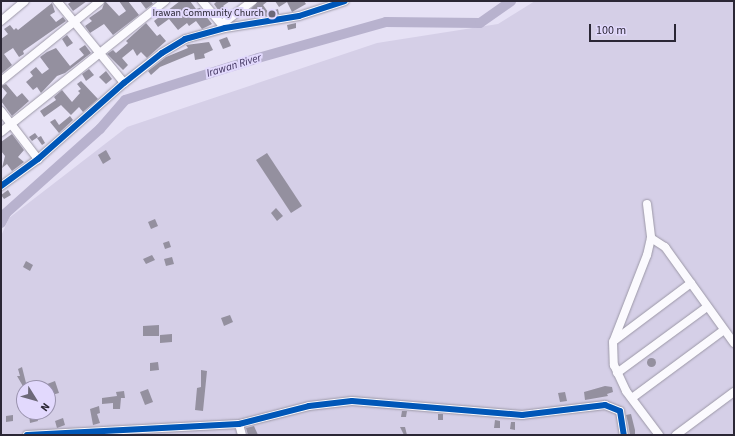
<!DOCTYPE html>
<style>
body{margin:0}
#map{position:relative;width:735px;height:436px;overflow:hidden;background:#e6e1f5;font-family:"Source Sans 3",sans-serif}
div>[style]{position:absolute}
.green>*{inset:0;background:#d5cfe7}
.river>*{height:10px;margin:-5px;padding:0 5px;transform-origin:5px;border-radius:5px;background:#b8b2ce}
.building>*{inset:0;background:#94909f}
.round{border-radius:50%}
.roads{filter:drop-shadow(0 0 1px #9c98a7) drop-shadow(0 0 1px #9c98a7)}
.minor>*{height:8px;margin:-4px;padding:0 4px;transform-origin:4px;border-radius:4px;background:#fbfafe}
.cycleway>*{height:6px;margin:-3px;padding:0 3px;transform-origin:3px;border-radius:3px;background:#0057b8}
.dots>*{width:11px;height:11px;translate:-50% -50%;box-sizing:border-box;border:2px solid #e2d9fd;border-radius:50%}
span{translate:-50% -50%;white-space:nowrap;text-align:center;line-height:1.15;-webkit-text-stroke:4px #e2d9fd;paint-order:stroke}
.poi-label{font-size:10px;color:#2b2735}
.right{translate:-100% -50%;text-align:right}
.water-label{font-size:11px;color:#3d305c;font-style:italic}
.frame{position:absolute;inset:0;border:2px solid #2b2735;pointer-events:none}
.north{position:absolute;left:16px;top:380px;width:40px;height:40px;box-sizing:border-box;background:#e2d9fd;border:1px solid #9992ad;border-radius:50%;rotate:127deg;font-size:11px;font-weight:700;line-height:16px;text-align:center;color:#2b2735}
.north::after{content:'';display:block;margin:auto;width:14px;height:18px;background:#6c6878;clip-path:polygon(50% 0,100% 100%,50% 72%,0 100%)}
.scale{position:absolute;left:589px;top:24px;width:87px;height:18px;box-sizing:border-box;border:2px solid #2b2735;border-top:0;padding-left:5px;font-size:12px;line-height:14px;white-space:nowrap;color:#2b2735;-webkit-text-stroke:3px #e2d9fd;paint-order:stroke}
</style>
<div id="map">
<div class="green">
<div style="clip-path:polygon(evenodd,535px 1px,734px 1px,734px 435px,1px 435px,1px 236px,9px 218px,127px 127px,377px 43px,498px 24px,535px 1px,24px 388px,48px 388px,48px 412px,24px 412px,24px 388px)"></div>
</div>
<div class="river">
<div style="left:1px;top:223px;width:11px;rotate:-63deg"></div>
<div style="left:6px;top:213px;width:126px;rotate:-41.8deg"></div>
<div style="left:100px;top:129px;width:38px;rotate:-49deg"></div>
<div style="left:125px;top:100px;width:139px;rotate:-17.5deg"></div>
<div style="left:258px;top:58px;width:133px;rotate:-15.7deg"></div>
<div style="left:386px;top:22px;width:94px;rotate:0.6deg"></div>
<div style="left:480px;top:23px;width:38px;rotate:-35deg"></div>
</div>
<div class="building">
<div style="clip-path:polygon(72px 1px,87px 1px,73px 11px,68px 4px)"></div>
<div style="clip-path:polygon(105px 1px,119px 16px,126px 11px,119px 1px,128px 1px,139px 15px,113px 35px,104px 24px,90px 33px,85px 26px,92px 21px,89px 18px,102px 9px)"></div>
<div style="clip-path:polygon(140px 1px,151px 1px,153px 4px,146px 9px)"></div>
<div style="clip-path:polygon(180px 1px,190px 1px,196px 9px,200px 8px,212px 24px,202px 29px,196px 21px,189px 26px,187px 23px,178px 30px,169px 19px,158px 27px,154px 21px)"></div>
<div style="clip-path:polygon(217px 1px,230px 1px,223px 6px,228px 12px,223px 17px,214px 4px)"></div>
<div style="clip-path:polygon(258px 1px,268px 1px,263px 5px,268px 12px,278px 9px,279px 14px,253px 18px,250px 10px)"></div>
<div style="clip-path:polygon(275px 1px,304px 1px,306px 4px,292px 12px,287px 2px,279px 7px)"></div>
<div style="clip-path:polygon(52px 3px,55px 12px,50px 15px,56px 22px,63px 17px,66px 21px,23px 51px,24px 54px,19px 57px,13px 48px,4px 54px,12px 65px,1px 74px,1px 39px,8px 34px,4px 29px,10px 25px,14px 30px,16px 28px,18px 30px)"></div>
<div style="clip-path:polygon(146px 23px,157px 36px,160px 34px,166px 41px,147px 58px,141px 52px,137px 56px,133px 49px,122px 58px,128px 65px,123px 70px,107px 54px,113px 50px,116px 53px,128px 43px,126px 41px)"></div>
<div style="clip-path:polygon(296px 23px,296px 28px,288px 30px,287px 25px)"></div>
<div style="clip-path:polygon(67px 35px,73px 43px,67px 47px,62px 39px)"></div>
<div style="clip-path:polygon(227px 37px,231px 46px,223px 49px,219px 40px)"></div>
<div style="clip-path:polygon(209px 42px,213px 50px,204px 54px,205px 58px,195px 60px,194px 53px,160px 67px,151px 75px,148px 71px,166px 57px,188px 48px,186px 45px)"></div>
<div style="clip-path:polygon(85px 45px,91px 53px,65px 73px,57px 76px,41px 93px,37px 87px,33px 90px,26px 82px,33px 76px,30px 72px,36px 67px,42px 74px,49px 69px,40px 57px,47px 52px,56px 48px,70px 66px,84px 55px,79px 49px)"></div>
<div style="clip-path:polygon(89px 69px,94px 75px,86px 81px,82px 74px)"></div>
<div style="clip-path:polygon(106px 71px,112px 79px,106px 84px,99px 77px)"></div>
<div style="clip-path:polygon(81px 81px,98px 99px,83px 112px,79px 107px,71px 115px,61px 105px,44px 117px,40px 111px,56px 100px,54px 97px,62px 90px,72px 102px,80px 93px,78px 91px,81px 89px,77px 84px)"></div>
<div style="clip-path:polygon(6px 84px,17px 97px,22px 93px,29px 101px,12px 116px,1px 101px,7px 93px,1px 86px)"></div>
<div style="clip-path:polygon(70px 116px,73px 120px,59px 133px,50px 122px,55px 119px,59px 125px)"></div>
<div style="clip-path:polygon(35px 133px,38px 137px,32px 141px,29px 137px)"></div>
<div style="clip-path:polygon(12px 134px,24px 150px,18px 157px,24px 162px,12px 171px,7px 164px,2px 168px,5px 156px,1px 151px,1px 142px)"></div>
<div style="clip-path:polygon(41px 136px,45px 143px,42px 145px,37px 138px)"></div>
<div style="clip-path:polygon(106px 150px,111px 159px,103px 164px,98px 155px)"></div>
<div style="clip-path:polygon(267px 153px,302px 206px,291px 213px,256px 160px)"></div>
<div style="clip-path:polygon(8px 190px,11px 195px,4px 199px,1px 195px)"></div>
<div style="clip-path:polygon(276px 208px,283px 216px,277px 221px,271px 213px)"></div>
<div style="clip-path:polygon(155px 219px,158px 226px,151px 229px,148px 222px)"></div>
<div style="clip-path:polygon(169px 241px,171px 247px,165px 249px,163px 243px)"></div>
<div style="clip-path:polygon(152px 255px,155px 260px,146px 264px,143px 259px)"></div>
<div style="clip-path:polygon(172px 257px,174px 264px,166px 266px,164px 259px)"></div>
<div style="clip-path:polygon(26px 261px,33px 265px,30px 271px,23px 267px)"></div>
<div style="clip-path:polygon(230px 315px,233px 322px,224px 326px,221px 318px)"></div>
<div style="clip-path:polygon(159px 325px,159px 336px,143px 336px,143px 326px)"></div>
<div style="clip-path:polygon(172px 334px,172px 342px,160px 343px,160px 335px)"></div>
<div class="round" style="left:646.5px;top:357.5px;width:9px;height:9px"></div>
<div style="clip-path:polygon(158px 362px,159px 370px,150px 371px,150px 363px)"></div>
<div style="clip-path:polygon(22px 367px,27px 387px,24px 388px,17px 376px,20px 376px,18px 369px)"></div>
<div style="clip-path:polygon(201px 370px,207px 371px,203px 411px,195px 410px,197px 388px,201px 387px)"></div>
<div style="clip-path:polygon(55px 381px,59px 393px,48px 396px,48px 388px,37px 388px)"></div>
<div style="clip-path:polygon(605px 386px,612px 387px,613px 392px,607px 394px,608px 396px,585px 400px,584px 392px)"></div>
<div style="clip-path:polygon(148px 389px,153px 402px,145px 405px,140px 392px)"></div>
<div style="clip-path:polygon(124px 391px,125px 398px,121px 398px,120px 409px,113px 409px,113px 403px,102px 404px,102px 398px,117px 396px,116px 392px)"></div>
<div style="clip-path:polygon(565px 392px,567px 401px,560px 402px,558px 393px)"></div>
<div style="clip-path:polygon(99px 406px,100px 413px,97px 414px,100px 423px,93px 425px,90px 409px)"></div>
<div style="clip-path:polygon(402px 411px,407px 411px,406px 417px,401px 417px)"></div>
<div style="clip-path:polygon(36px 413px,38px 421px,30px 423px,29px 415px)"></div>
<div style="clip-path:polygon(438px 414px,443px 414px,443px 420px,438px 420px)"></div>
<div style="clip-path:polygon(631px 414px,635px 430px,635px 435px,630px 435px,628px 423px,626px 415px)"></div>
<div style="clip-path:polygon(13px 415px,13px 421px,6px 422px,6px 416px)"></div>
<div style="clip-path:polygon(63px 418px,65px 425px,57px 428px,55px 421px)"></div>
<div style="clip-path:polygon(495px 420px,500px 421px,500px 428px,494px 428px)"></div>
<div style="clip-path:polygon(511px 422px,515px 422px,515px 430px,510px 429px)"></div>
<div style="clip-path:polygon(254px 426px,258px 435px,248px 435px,246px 428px)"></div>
<div style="clip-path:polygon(400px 427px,405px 427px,407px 435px,404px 435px)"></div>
</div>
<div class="roads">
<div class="minor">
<div style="left:57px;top:1px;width:106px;rotate:50.7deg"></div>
<div style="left:202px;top:1px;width:35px;rotate:50deg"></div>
<div style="left:1px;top:21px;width:31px;rotate:-40deg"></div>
<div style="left:222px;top:24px;width:39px;rotate:-37deg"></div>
<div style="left:1px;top:81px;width:127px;rotate:-38.9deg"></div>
<div style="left:1px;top:111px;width:61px;rotate:52.4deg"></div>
<div style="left:1px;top:132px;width:210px;rotate:-38.6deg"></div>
<div style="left:1px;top:186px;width:46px;rotate:-36.1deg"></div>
<div style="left:38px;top:159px;width:115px;rotate:-41.5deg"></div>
<div style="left:124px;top:83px;width:48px;rotate:-38.3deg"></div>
<div style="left:162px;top:53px;width:27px;rotate:-31deg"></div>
<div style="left:185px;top:39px;width:41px;rotate:-15.4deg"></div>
<div style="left:225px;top:28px;width:75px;rotate:-9.2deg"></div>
<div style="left:299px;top:16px;width:48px;rotate:-18.1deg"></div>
<div style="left:647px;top:204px;width:34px;rotate:83deg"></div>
<div style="left:651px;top:238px;width:17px;rotate:103deg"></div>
<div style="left:647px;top:255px;width:93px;rotate:111.3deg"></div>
<div style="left:613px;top:342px;width:23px;rotate:88deg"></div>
<div style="left:614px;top:365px;width:29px;rotate:65deg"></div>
<div style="left:626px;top:391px;width:55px;rotate:53.1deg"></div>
<div style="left:651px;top:238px;width:17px;rotate:33deg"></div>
<div style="left:665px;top:247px;width:118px;rotate:54.3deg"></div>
<div style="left:615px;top:340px;width:95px;rotate:-36.9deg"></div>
<div style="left:617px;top:373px;width:112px;rotate:-36.3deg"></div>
<div style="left:632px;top:398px;width:114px;rotate:-36.5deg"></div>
<div style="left:239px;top:424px;width:11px;rotate:75deg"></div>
<div style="left:27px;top:435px;width:212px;rotate:-3deg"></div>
<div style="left:239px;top:424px;width:72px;rotate:-14.4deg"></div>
<div style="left:309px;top:406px;width:43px;rotate:-6.6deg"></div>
<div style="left:352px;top:401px;width:171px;rotate:4.7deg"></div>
<div style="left:522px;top:415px;width:84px;rotate:-6.9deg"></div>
<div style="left:605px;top:405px;width:16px;rotate:22deg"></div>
<div style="left:620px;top:411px;width:24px;rotate:81deg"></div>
<div style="left:676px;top:435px;width:72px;rotate:-36.6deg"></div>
</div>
</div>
<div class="cycleway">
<div style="left:1px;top:186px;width:46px;rotate:-36.1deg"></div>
<div style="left:38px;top:159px;width:115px;rotate:-41.5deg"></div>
<div style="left:124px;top:83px;width:48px;rotate:-38.3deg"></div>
<div style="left:162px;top:53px;width:27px;rotate:-31deg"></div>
<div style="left:185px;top:39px;width:41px;rotate:-15.4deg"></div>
<div style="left:225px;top:28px;width:75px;rotate:-9.2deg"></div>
<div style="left:299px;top:16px;width:48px;rotate:-18.1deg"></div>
<div style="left:27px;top:435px;width:212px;rotate:-3deg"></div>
<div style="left:239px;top:424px;width:72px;rotate:-14.4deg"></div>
<div style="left:309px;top:406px;width:43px;rotate:-6.6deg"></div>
<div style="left:352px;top:401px;width:171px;rotate:4.7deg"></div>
<div style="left:522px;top:415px;width:84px;rotate:-6.9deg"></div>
<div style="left:605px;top:405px;width:16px;rotate:22deg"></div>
<div style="left:620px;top:411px;width:24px;rotate:81deg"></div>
</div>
<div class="dots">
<div style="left:272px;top:14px;background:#6c6878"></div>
</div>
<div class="poi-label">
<span class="right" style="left:264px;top:14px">Irawan Community Church</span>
</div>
<div class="water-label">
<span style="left:234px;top:66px;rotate:-17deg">Irawan River</span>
</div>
<div class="frame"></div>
<div class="north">N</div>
<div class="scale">100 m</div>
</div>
